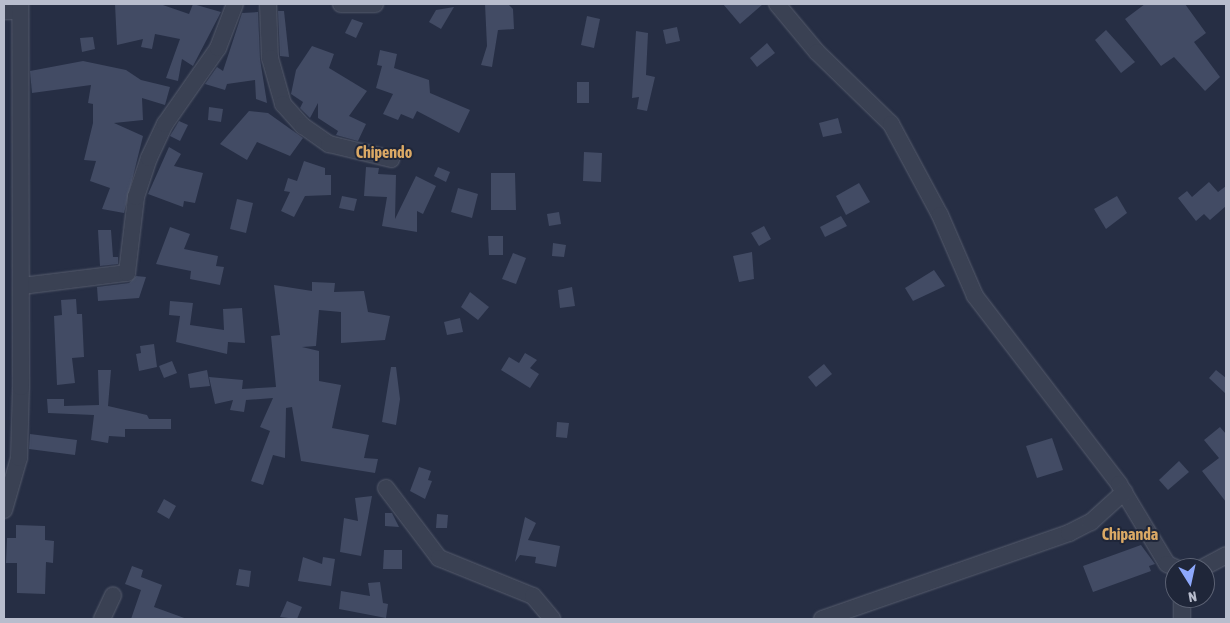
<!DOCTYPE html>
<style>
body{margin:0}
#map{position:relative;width:1230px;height:623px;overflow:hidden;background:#262e44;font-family:"Asap Condensed",sans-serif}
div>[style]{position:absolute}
.building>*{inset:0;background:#424b64}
.roads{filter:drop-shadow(0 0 1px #565c6d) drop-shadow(0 0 1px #565c6d)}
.street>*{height:16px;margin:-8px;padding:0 8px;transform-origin:8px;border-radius:8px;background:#3a4153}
span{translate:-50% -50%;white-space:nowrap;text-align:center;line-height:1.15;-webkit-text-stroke:4px #1f2639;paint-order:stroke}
.quarter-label{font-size:16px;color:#dba965;font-weight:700}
.frame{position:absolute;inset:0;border:5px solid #b8bdcd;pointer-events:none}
.north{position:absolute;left:1165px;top:558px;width:50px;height:50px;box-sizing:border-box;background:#1f2639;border:1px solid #5c6274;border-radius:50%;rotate:170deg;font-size:14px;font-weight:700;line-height:20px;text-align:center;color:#b8bdcd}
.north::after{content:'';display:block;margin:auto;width:18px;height:22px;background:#8da8fc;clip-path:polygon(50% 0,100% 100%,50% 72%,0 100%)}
</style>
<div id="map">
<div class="building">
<div style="clip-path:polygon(115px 4px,160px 4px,189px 14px,193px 4px,221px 12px,193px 66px,182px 59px,178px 81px,166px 78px,180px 39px,155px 34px,152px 49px,141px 47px,143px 39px,117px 45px)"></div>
<div style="clip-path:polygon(485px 4px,508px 4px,513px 9px,514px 29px,498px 30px,492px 67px,481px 65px,487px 46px)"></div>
<div style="clip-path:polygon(723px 4px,763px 4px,740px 24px)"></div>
<div style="clip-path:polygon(1145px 4px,1185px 4px,1206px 33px,1194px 42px,1220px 77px,1205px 91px,1174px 57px,1161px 66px,1125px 19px)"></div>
<div style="clip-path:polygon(454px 7px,441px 29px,429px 22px,436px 10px)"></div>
<div style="clip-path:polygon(278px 11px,284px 11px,289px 57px,280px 56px)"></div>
<div style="clip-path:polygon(258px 12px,260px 59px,267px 103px,256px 99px,255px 80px,227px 84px,225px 90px,205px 84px,217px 67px,223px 71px,242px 13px)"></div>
<div style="clip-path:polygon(587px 16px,600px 19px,594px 48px,581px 45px)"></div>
<div style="clip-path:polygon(352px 19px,363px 23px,356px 38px,345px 33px)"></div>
<div style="clip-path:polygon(677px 27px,680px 41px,666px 44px,663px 30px)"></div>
<div style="clip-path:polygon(1106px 30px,1135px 62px,1121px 73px,1095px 40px)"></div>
<div style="clip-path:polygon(636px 31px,648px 33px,646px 75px,655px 77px,647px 111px,637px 109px,639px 97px,632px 98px)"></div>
<div style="clip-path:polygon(93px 37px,95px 49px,82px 52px,80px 38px)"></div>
<div style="clip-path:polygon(767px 43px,775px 53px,757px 67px,750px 58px)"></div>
<div style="clip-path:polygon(312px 46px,334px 54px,329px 68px,367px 91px,349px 116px,366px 124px,358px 141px,336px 135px,338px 131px,318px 118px,318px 103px,310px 118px,300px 108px,303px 102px,291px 94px,296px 70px)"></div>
<div style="clip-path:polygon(380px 50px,397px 54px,394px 68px,429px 80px,430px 93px,470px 110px,459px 133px,417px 111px,413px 119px,401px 114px,398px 120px,383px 114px,393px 94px,376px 88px,382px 66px,377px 65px)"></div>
<div style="clip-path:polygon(83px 61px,126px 70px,141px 80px,170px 87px,165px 105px,142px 98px,143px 120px,114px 123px,143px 136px,124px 213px,102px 209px,110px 188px,90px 181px,96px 161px,84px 160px,93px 123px,93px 104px,88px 103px,91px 85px,32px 93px,30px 71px)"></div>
<div style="clip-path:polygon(577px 82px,589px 82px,589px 103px,577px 103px)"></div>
<div style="clip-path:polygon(209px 107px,223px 109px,221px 122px,208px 120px)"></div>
<div style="clip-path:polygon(249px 111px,268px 113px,303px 138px,290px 156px,257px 142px,247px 160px,220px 144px)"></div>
<div style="clip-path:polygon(838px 118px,842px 133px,823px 137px,819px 123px)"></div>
<div style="clip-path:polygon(179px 121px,188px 125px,180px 141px,170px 136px)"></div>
<div style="clip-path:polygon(169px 147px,181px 154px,174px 166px,203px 173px,195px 203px,184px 201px,183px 207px,148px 194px)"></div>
<div style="clip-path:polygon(584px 152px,602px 153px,601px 182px,583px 181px)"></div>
<div style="clip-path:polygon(304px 161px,325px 168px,325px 175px,331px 175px,331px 195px,305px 196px,294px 217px,281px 211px,290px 192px,284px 191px,288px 178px,297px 181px)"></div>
<div style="clip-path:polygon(366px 167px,379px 168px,378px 174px,396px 175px,395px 219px,416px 176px,436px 186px,423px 214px,417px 211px,417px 232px,382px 226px,387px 197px,364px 196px)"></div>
<div style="clip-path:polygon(438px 167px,450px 172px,446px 182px,434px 176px)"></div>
<div style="clip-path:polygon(491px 173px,515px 173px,516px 210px,491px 210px)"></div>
<div style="clip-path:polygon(1209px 182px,1218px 192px,1226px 186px,1226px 206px,1210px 220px,1204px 214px,1196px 221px,1178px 198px,1187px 191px,1192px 197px)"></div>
<div style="clip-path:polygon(859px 183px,870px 202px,846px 215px,836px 196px)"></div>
<div style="clip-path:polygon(458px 188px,478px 194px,472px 218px,451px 212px)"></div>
<div style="clip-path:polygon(342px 196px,357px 199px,354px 211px,339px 208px)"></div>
<div style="clip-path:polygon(1117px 196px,1127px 213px,1106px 229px,1094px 209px)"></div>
<div style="clip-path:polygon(237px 199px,253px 203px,246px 233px,230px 229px)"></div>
<div style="clip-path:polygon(559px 212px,561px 224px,549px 226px,547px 214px)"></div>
<div style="clip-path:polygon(841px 216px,847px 226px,825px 237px,820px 227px)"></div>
<div style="clip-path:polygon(764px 226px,771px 239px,759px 246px,751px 233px)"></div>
<div style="clip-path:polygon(170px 227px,190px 234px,184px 249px,218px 256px,216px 266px,224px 267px,220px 285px,190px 279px,191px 271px,156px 264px)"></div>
<div style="clip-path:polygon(98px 230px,111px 230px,113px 257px,118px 257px,118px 264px,100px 266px)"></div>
<div style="clip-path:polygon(488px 236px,503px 236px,503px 255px,489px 255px)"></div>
<div style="clip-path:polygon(553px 243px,566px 245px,564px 257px,552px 256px)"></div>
<div style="clip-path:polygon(752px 252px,754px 279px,739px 282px,733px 256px)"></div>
<div style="clip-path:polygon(513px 253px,526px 258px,516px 284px,502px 279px)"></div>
<div style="clip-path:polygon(934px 270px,945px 286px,913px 301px,905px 288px)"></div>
<div style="clip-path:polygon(136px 276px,146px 277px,139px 298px,98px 301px,97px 287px,129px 283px)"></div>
<div style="clip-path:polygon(312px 282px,335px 283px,334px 292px,364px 291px,368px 312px,390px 316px,385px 340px,341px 343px,341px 312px,319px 310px,316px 346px,302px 347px,319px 351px,319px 381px,341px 385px,332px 428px,369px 435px,364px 458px,378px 459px,375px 473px,301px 461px,292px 407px,286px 408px,285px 458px,273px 455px,263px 485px,251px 481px,270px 431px,260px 427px,273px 398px,246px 400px,244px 412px,230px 410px,233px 400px,215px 404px,209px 377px,243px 380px,242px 389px,276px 387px,271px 336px,280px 335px,274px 285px,312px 291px)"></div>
<div style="clip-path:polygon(572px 287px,575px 306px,560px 308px,558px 290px)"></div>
<div style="clip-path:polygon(470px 292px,489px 307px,478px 320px,461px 307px)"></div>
<div style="clip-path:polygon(76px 299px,77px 314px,82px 314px,84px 357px,72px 358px,75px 383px,57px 385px,54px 316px,62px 315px,61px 300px)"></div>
<div style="clip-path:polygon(170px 301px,193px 303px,190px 325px,224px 330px,223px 309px,242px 308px,245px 343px,228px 342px,227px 354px,176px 342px,180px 316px,169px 315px)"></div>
<div style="clip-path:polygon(460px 318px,463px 332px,447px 335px,444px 322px)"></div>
<div style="clip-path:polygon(154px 344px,157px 367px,139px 371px,136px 354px,141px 353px,140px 346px)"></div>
<div style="clip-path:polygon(525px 353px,537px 360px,530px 368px,539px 374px,530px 388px,501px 370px,509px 357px,519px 363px)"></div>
<div style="clip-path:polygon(172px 361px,177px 373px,164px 378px,159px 366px)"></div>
<div style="clip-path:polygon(824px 364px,832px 374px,816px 387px,808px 377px)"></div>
<div style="clip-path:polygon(391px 367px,396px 367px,400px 399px,396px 425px,382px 422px)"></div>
<div style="clip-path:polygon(98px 370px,111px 370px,108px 406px,147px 415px,149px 419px,171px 419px,171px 429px,125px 429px,125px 437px,109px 436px,108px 443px,91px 440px,94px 415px,48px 413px,47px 399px,64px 399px,64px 406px,99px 405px)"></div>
<div style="clip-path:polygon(207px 370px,210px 386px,190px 388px,188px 374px)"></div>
<div style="clip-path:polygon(1216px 370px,1226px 378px,1226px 394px,1209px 378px)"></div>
<div style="clip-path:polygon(557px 422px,569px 423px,567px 438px,556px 437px)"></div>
<div style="clip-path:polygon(1220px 427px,1226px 434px,1226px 502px,1202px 471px,1219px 458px,1204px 440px)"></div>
<div style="clip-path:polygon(30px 434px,77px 440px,75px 455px,29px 449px)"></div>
<div style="clip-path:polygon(1052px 438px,1063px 470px,1037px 478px,1026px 446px)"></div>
<div style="clip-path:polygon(1179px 461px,1189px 472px,1168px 490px,1159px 480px)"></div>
<div style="clip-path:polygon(419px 467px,431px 471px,428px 480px,432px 481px,425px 499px,410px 491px)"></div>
<div style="clip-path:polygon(372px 496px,361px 556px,340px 552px,344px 518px,358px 521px,355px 498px)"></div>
<div style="clip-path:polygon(164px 499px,176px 506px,169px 519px,157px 512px)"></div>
<div style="clip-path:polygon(385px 513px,392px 513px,399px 527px,385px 526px)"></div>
<div style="clip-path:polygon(437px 514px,448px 515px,447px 528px,436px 528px)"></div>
<div style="clip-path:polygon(525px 517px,536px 523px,528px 540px,560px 546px,556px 567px,535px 563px,536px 557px,520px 555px,515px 562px)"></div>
<div style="clip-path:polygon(16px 525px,45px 526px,45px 540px,54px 541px,53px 563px,46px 562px,45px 594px,17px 593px,17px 563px,6px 563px,7px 538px,16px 538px)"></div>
<div style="clip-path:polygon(1141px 545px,1155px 564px,1149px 566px,1151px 571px,1093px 592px,1083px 566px)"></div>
<div style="clip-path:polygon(384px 550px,402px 550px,402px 569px,383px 569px)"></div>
<div style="clip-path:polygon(303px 557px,322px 564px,323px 557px,335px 559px,331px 586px,298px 581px)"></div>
<div style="clip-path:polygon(132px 566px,143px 570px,141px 577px,162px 585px,154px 607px,187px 619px,131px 619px,141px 590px,125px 584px)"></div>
<div style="clip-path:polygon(239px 569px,251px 571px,249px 587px,236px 585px)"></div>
<div style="clip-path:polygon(380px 582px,383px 603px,388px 604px,386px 618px,339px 609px,341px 591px,370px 596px,368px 583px)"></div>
<div style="clip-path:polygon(287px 601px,302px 607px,297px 619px,280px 617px)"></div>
</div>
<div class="roads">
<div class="street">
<div style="left:268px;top:4px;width:54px;rotate:87.9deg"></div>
<div style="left:270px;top:58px;width:48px;rotate:74.2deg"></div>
<div style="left:283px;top:104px;width:30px;rotate:48deg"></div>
<div style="left:303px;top:126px;width:32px;rotate:35deg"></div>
<div style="left:329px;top:144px;width:64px;rotate:13.6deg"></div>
<div style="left:341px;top:4px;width:34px"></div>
<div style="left:777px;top:4px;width:62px;rotate:50.2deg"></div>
<div style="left:817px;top:52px;width:103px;rotate:44.2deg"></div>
<div style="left:891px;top:124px;width:103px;rotate:61.7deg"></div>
<div style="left:940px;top:215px;width:88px;rotate:66.6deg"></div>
<div style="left:975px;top:296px;width:237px;rotate:52.5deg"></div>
<div style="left:1119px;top:484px;width:93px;rotate:59deg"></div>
<div style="left:1167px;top:564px;width:10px;rotate:24deg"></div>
<div style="left:4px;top:11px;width:16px"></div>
<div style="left:22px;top:286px;width:106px;rotate:-7.1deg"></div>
<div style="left:127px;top:273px;width:77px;rotate:-83.2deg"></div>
<div style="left:136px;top:197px;width:41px;rotate:-71.6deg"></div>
<div style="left:149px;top:158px;width:38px;rotate:-65deg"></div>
<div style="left:165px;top:124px;width:93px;rotate:-55.1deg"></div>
<div style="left:218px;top:48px;width:47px;rotate:-68.9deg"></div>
<div style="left:386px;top:488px;width:88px;rotate:52.9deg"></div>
<div style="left:439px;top:558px;width:101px;rotate:22deg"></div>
<div style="left:533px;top:596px;width:30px;rotate:50deg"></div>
<div style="left:4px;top:510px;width:54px;rotate:-73.9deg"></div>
<div style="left:19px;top:458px;width:71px;rotate:-88.4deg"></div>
<div style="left:21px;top:387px;width:383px;rotate:-90.1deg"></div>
<div style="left:1202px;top:568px;width:27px;rotate:-28deg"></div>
<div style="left:102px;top:619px;width:26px;rotate:-65deg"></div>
<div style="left:822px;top:619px;width:262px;rotate:-19.2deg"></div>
<div style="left:1069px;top:533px;width:25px;rotate:-27deg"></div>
<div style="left:1091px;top:522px;width:45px;rotate:-42.3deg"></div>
<div style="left:1182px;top:619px;width:21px;rotate:-90deg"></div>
</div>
</div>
<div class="quarter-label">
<span style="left:384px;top:152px">Chipendo</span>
<span style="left:1130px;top:534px">Chipanda</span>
</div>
<div class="frame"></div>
<div class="north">N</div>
</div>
